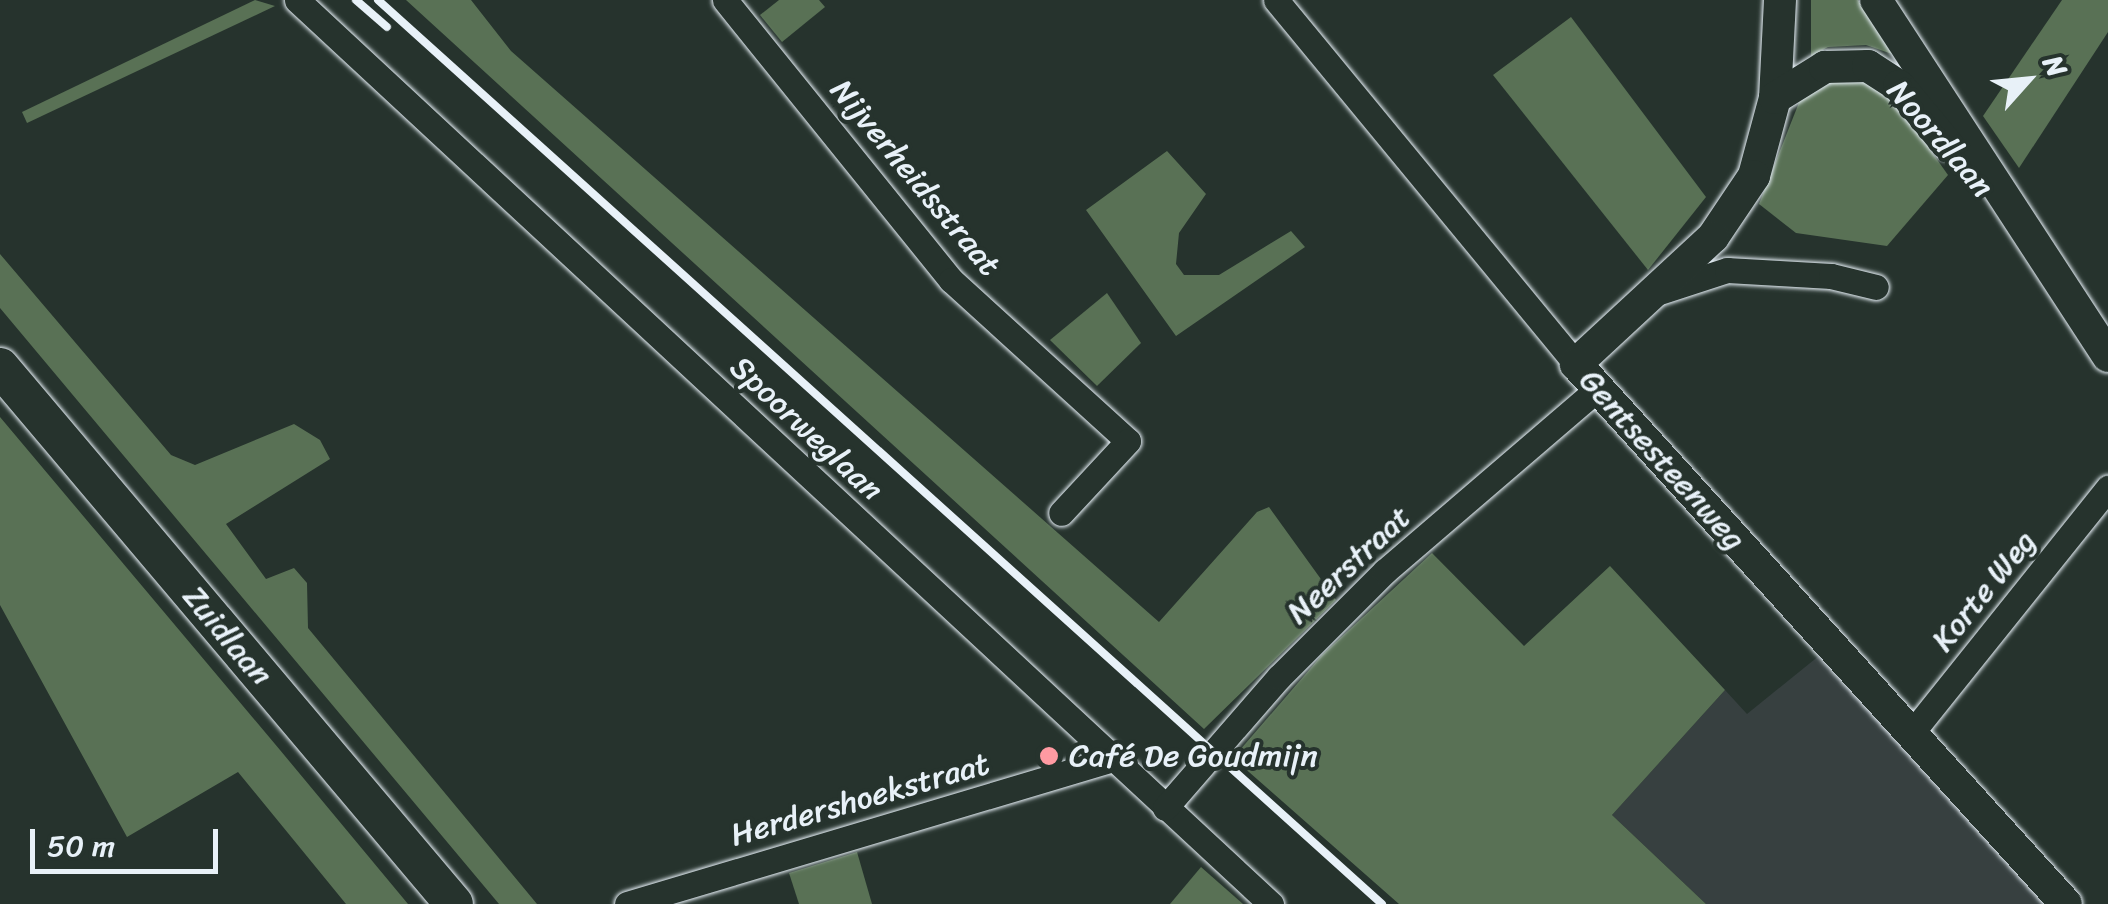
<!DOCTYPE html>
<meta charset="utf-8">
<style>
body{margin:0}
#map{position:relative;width:2108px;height:904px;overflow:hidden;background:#26332d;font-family:Sriracha,sans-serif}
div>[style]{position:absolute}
.built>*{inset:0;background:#374040}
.green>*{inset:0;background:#597155}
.roads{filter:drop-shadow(0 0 2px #e8f1f8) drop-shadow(0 0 2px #e8f1f8)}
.minor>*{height:25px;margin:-12.5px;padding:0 12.5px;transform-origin:12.5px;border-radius:12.5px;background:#26332d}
.tertiary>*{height:32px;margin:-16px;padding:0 16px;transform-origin:16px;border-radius:16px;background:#26332d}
.secondary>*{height:38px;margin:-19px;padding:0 19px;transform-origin:19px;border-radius:19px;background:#26332d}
.rail>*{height:8px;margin:-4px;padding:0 4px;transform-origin:4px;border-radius:4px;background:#e8f1f8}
.dots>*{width:28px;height:28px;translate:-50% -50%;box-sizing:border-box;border:5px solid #26332d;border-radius:50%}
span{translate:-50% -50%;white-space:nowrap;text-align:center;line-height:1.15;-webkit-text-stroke:8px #26332d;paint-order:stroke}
.street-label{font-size:32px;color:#e8f1f8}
.poi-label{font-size:32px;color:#e8f1f8}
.left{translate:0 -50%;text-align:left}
.north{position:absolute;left:1978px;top:30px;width:100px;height:100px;-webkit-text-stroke:8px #26332d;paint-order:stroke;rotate:63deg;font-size:28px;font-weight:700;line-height:40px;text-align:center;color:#e8f1f8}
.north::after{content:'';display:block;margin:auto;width:35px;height:45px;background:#e8f1f8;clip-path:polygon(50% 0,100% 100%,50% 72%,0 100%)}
.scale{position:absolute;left:30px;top:829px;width:188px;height:45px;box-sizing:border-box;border:5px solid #e8f1f8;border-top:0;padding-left:12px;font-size:30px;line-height:35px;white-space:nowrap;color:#e8f1f8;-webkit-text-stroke:8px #26332d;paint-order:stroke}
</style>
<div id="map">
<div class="built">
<div style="clip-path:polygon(1820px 655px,2046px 904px,1706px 904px,1612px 815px,1725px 690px,1747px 714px)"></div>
</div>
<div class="green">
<div style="clip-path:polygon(255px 0,275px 6px,27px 123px,22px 112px)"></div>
<div style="clip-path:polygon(406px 0,471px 0,511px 51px,1159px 622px,1257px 512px,1269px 507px,1336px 600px,1204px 729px)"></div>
<div style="clip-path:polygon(779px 0,819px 0,825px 7px,782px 42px,760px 15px)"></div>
<div style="clip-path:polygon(1811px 0,1858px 0,1895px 55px,1866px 45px,1828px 47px,1811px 56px)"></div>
<div style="clip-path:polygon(2062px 0,2108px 0,2108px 32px,2019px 168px,1983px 116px)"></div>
<div style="clip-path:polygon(1571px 17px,1706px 197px,1648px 270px,1493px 75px)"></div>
<div style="clip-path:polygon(1854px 74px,1885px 86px,1948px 175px,1887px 246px,1796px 233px,1759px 204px,1802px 95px,1826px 78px)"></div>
<div style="clip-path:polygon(1167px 151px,1206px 194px,1179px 233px,1176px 264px,1184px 275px,1219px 275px,1291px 231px,1305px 247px,1176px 336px,1086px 210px)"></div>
<div style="clip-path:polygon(0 254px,171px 455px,195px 465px,294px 424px,320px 440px,330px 459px,226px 524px,266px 579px,294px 568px,307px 583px,308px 628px,537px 904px,499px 904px,0 308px)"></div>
<div style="clip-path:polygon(1107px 293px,1141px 343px,1097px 386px,1050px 340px)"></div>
<div style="clip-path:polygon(0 417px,280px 750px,408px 904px,346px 904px,238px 772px,127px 837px,0 605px)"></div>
<div style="clip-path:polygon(1432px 553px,1524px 646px,1610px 566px,1725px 690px,1612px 815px,1706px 904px,1399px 904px,1233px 758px,1322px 655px)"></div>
<div style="clip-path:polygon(857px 852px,872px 904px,799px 904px,789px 873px)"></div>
<div style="clip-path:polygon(1201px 867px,1243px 904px,1170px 904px)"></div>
</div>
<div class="roads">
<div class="minor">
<div style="left:297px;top:0;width:1329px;rotate:42.87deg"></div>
<div style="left:725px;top:0;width:360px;rotate:51.1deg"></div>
<div style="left:951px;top:280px;width:239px;rotate:42.3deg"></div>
<div style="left:1128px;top:441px;width:98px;rotate:132.9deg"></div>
<div style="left:1276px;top:0;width:472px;rotate:50.5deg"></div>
<div style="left:1656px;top:293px;width:75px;rotate:-17.9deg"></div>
<div style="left:1727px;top:270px;width:104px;rotate:3.3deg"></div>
<div style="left:1831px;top:276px;width:46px;rotate:13.7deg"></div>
<div style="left:1910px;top:735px;width:317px;rotate:-51.3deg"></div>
<div style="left:1165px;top:808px;width:174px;rotate:-49deg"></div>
<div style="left:1279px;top:677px;width:150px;rotate:-45deg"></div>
<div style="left:1385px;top:571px;width:279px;rotate:-40.6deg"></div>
<div style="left:627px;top:904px;width:507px;rotate:-16.61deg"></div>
</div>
<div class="tertiary">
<div style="left:1780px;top:0;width:98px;rotate:92.9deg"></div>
<div style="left:1775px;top:98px;width:81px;rotate:105.1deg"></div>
<div style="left:1754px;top:176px;width:73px;rotate:123.9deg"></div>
<div style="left:1713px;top:237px;width:187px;rotate:137.2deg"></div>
<div style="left:1576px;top:364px;width:729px;rotate:47.78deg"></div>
<div style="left:1876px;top:0;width:425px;rotate:56.9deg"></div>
<div style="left:1775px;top:98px;width:59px;rotate:-31.8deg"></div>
<div style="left:1825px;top:67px;width:43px;rotate:-1.3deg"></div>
<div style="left:1868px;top:66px;width:37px;rotate:33deg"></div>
<div style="left:1899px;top:86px;width:75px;rotate:50.4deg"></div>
</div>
<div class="secondary">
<div style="left:0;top:367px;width:703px;rotate:49.79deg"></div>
</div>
</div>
<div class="rail">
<div style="left:356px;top:0;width:41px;rotate:41.1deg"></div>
<div style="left:378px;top:0;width:1351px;rotate:42deg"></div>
</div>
<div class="dots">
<div style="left:1049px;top:756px;background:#ff9aa2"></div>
</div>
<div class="street-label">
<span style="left:1940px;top:139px;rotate:49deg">Noordlaan</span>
<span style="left:915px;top:178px;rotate:50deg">Nijverheidsstraat</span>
<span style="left:806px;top:429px;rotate:43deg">Spoorweglaan</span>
<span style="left:1662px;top:460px;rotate:48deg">Gentsesteenweg</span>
<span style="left:1349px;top:565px;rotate:-43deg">Neerstraat</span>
<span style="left:1984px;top:591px;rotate:-51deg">Korte Weg</span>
<span style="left:227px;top:636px;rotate:50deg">Zuidlaan</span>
<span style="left:860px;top:800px;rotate:-16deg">Herdershoekstraat</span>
</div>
<div class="poi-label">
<span class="left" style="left:1069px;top:756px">Café De Goudmijn</span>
</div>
<div class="north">N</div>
<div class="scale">50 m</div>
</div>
